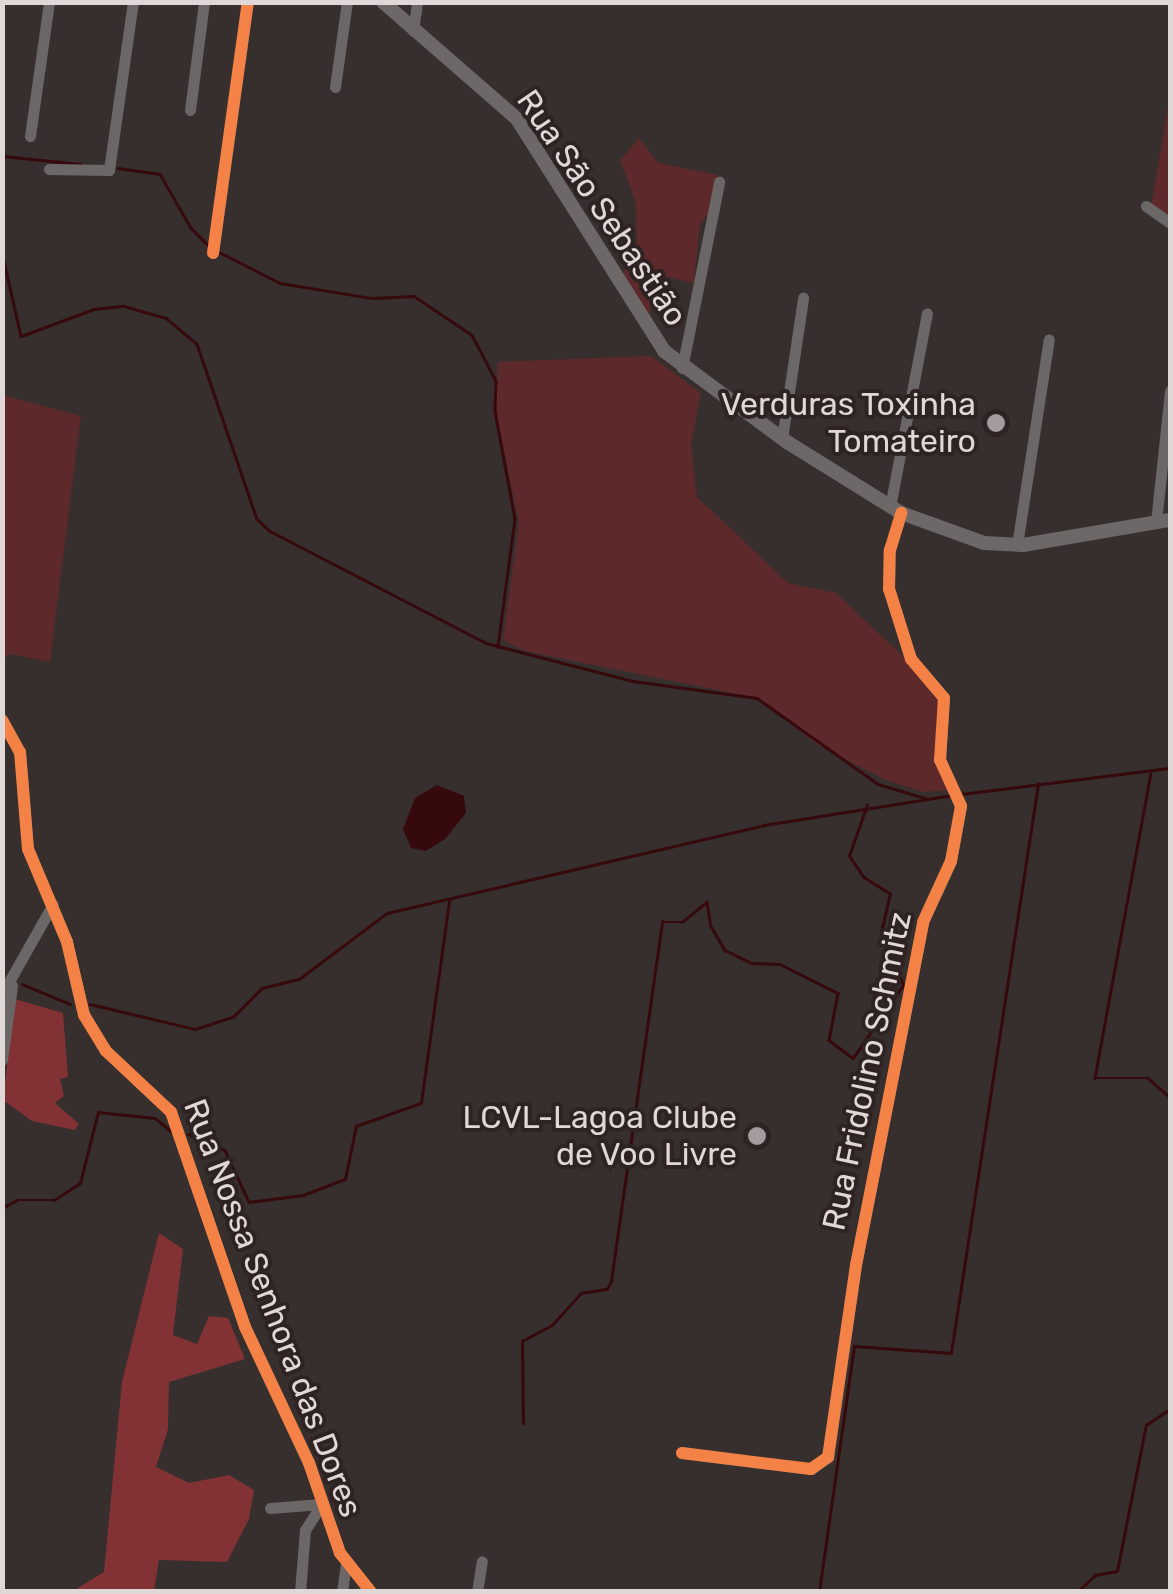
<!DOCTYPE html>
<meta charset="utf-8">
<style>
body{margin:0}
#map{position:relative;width:1173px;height:1594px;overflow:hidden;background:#362f2e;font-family:Rubik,sans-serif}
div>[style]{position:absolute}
.green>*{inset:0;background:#5e292a}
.forest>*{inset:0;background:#823234}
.water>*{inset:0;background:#360a0d}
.stream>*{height:2.5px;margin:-1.25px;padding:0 1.25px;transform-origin:1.25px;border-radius:1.25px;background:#360a0d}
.minor>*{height:11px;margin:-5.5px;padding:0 5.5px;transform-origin:5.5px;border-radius:5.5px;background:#6b6767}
.major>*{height:14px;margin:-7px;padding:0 7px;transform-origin:7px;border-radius:7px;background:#6d6767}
.cycleway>*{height:12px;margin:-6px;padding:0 6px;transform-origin:6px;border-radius:6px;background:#f48246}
.dots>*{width:28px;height:28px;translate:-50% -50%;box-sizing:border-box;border:5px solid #2f2222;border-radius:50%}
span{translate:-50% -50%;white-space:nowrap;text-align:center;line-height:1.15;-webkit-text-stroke:8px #2f2222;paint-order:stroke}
.street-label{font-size:32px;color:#e0d7d7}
.poi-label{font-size:32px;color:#e0d7d7}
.right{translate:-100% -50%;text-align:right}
.frame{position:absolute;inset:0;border:5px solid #e0d7d7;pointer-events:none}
</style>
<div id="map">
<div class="green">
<div style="clip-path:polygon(1170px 95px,1170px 219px,1151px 206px)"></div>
<div style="clip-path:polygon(639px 138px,658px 163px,718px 175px,712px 208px,700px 224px,694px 283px,654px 274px,649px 321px,623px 275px,637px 242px,636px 203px,620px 160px)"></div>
<div style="clip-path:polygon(651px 356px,701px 393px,691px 444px,697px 497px,788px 583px,836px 593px,939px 690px,940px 751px,953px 790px,923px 792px,886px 780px,818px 745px,757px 698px,525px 651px,503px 640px,519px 522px,495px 411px,498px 362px)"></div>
<div style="clip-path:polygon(2px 395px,81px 416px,50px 662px,11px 654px,3px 658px)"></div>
</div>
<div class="forest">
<div style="clip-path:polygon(15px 999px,63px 1013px,68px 1077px,60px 1079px,64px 1096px,55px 1103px,79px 1124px,75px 1130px,32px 1121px,3px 1100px)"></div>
<div style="clip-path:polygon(159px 1233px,183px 1249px,173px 1335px,197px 1344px,209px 1316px,228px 1318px,245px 1359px,169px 1382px,168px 1429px,156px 1467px,189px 1483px,229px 1475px,254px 1490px,249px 1519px,227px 1562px,159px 1560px,154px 1591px,73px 1591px,104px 1572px,122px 1382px)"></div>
</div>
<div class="water">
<div style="clip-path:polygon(437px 785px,464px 796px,466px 813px,445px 839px,426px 851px,411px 848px,403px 829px,415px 798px)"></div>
</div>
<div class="stream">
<div style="left:2px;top:156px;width:79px;rotate:5.8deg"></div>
<div style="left:118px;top:168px;width:42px;rotate:8.1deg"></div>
<div style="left:160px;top:174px;width:62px;rotate:60.1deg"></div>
<div style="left:191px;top:228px;width:28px;rotate:45deg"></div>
<div style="left:2px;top:252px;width:86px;rotate:77.3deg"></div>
<div style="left:21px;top:336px;width:78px;rotate:-20.3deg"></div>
<div style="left:94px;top:309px;width:30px;rotate:-6deg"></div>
<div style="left:124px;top:306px;width:44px;rotate:15.9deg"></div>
<div style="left:166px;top:318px;width:40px;rotate:40deg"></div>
<div style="left:197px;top:344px;width:185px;rotate:71.1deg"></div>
<div style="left:257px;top:519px;width:18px;rotate:43deg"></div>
<div style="left:270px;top:531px;width:243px;rotate:27.4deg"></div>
<div style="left:486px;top:643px;width:152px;rotate:14.5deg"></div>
<div style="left:633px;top:681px;width:125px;rotate:7.8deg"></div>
<div style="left:757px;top:698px;width:148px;rotate:35.4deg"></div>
<div style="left:878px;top:784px;width:49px;rotate:16.6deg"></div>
<div style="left:219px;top:252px;width:68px;rotate:26.9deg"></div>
<div style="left:280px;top:283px;width:93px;rotate:9.3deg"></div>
<div style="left:372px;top:298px;width:42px;rotate:-2.7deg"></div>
<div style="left:414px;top:296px;width:70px;rotate:33.9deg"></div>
<div style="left:472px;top:335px;width:52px;rotate:62.4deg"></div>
<div style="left:496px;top:381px;width:30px;rotate:92deg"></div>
<div style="left:495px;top:411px;width:110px;rotate:79.5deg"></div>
<div style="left:515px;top:519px;width:129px;rotate:97.6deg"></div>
<div style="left:1151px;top:773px;width:310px;rotate:100.4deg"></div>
<div style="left:1095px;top:1078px;width:53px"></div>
<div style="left:1148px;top:1078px;width:29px;rotate:41deg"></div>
<div style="left:961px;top:794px;width:211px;rotate:-7.1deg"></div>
<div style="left:22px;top:984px;width:52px;rotate:22.6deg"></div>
<div style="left:90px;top:1004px;width:108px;rotate:13.4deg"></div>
<div style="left:195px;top:1029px;width:40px;rotate:-18deg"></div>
<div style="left:233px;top:1017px;width:41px;rotate:-45deg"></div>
<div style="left:262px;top:988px;width:38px;rotate:-14deg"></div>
<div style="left:299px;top:979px;width:110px;rotate:-36.9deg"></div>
<div style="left:387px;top:913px;width:387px;rotate:-13.1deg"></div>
<div style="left:764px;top:825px;width:191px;rotate:-9deg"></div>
<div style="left:188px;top:1134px;width:40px;rotate:23.4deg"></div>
<div style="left:225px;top:1150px;width:57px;rotate:65.2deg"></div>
<div style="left:249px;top:1202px;width:54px;rotate:-7.4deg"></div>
<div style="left:303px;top:1195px;width:45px;rotate:-20.9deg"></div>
<div style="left:345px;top:1179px;width:54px;rotate:-78.3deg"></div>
<div style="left:356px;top:1126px;width:69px;rotate:-19.5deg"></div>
<div style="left:421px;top:1103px;width:205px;rotate:-82.1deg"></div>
<div style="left:2px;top:1208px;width:17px;rotate:-28deg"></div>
<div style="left:17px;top:1200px;width:37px"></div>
<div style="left:54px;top:1200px;width:31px;rotate:-33deg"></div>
<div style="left:80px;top:1183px;width:73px;rotate:-75.8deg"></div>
<div style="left:98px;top:1112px;width:57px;rotate:6deg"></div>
<div style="left:155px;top:1118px;width:21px;rotate:39deg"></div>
<div style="left:523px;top:1424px;width:83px;rotate:-90.7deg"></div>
<div style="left:522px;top:1341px;width:34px;rotate:-28deg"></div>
<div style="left:552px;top:1325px;width:43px;rotate:-47.8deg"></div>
<div style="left:581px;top:1293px;width:26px;rotate:-9deg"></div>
<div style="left:607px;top:1289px;width:9px;rotate:-63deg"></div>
<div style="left:611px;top:1281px;width:363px;rotate:-81.9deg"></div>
<div style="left:662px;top:922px;width:20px"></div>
<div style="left:682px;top:922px;width:32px;rotate:-39deg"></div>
<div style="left:707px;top:902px;width:24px;rotate:81deg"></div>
<div style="left:711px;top:926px;width:28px;rotate:60deg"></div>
<div style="left:725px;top:950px;width:30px;rotate:26deg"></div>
<div style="left:752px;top:963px;width:28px;rotate:2deg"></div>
<div style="left:780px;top:964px;width:65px;rotate:26.6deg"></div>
<div style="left:838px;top:993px;width:48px;rotate:100.8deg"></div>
<div style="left:829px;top:1040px;width:30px;rotate:37deg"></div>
<div style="left:853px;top:1058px;width:88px;rotate:-55.6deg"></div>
<div style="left:903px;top:985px;width:61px;rotate:-110.2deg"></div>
<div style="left:882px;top:928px;width:35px;rotate:-77deg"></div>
<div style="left:890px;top:894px;width:31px;rotate:-148deg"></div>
<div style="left:864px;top:878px;width:27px;rotate:-124deg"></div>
<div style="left:849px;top:856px;width:54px;rotate:-70.6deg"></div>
<div style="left:819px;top:1592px;width:248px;rotate:-81.9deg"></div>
<div style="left:854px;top:1346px;width:97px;rotate:4.1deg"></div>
<div style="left:951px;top:1353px;width:576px;rotate:-81.31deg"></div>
<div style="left:1077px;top:1592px;width:25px;rotate:-43deg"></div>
<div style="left:1095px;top:1575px;width:22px;rotate:-10deg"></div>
<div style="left:1117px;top:1571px;width:149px;rotate:-78.8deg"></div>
<div style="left:1146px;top:1425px;width:29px;rotate:-34deg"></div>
</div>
<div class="minor">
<div style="left:413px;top:31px;width:29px;rotate:-82deg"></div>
<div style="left:335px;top:87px;width:86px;rotate:-82deg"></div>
<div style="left:190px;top:110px;width:109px;rotate:-82.6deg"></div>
<div style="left:30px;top:136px;width:135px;rotate:-81.9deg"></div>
<div style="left:49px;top:169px;width:60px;rotate:1deg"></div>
<div style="left:109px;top:170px;width:170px;rotate:-81.9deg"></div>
<div style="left:1146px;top:206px;width:29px;rotate:35deg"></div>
<div style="left:213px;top:253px;width:253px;rotate:-82.1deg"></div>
<div style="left:682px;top:368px;width:190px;rotate:-78.7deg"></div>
<div style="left:782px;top:439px;width:143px;rotate:-81.5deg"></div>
<div style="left:890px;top:507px;width:197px;rotate:-79.2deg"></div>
<div style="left:1156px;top:522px;width:132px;rotate:-83.9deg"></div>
<div style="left:1017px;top:545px;width:208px;rotate:-81.2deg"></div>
<div style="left:2px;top:720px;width:37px;rotate:61deg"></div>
<div style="left:20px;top:752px;width:97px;rotate:85.3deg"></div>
<div style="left:28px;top:849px;width:101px;rotate:67.2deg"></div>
<div style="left:67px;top:942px;width:75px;rotate:76.9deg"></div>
<div style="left:84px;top:1015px;width:42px;rotate:58.6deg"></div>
<div style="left:106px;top:1051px;width:89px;rotate:43.2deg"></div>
<div style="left:171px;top:1112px;width:227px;rotate:71deg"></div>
<div style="left:245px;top:1327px;width:150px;rotate:64.8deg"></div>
<div style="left:309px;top:1463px;width:95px;rotate:71deg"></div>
<div style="left:340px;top:1553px;width:50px;rotate:51.5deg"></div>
<div style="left:2px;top:994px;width:103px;rotate:-60.5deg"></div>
<div style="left:2px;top:1060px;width:75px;rotate:-82.3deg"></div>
<div style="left:682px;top:1453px;width:130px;rotate:7.1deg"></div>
<div style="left:811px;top:1469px;width:21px;rotate:-35deg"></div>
<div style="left:828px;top:1457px;width:194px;rotate:-81.7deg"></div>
<div style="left:856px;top:1265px;width:349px;rotate:-78.9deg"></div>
<div style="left:923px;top:922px;width:67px;rotate:-65.3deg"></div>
<div style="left:951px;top:861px;width:56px;rotate:-79.7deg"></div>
<div style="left:961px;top:806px;width:51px;rotate:-114.5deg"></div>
<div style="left:940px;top:760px;width:62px;rotate:-86.3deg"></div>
<div style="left:944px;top:698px;width:51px;rotate:-130.2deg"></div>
<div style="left:911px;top:659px;width:73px;rotate:-107.4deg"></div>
<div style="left:889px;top:589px;width:39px;rotate:-89deg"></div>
<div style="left:890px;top:550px;width:39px;rotate:-73deg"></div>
<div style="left:270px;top:1508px;width:51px;rotate:-4.5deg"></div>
<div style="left:300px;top:1592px;width:62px;rotate:-85.4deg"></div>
<div style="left:305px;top:1530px;width:33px;rotate:-57deg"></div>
<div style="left:342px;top:1592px;width:27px;rotate:-82deg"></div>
<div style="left:477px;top:1592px;width:31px;rotate:-81deg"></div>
</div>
<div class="major">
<div style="left:383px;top:2px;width:178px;rotate:41.1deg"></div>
<div style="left:517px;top:119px;width:275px;rotate:57.6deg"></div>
<div style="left:664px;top:351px;width:153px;rotate:36.5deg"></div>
<div style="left:787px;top:442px;width:134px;rotate:31.9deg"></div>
<div style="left:901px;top:513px;width:88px;rotate:19.9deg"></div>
<div style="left:984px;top:543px;width:39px;rotate:3deg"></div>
<div style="left:1023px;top:545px;width:149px;rotate:-9.7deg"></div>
</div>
<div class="cycleway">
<div style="left:213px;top:253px;width:253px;rotate:-82.1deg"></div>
<div style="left:2px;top:720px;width:37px;rotate:61deg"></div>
<div style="left:20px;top:752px;width:97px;rotate:85.3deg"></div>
<div style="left:28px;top:849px;width:101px;rotate:67.2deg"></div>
<div style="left:67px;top:942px;width:75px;rotate:76.9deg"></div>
<div style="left:84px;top:1015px;width:42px;rotate:58.6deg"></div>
<div style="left:106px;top:1051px;width:89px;rotate:43.2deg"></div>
<div style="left:171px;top:1112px;width:227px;rotate:71deg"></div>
<div style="left:245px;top:1327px;width:150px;rotate:64.8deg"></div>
<div style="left:309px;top:1463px;width:95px;rotate:71deg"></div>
<div style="left:340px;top:1553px;width:50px;rotate:51.5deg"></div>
<div style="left:682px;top:1453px;width:130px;rotate:7.1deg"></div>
<div style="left:811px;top:1469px;width:21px;rotate:-35deg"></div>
<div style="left:828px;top:1457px;width:194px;rotate:-81.7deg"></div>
<div style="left:856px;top:1265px;width:349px;rotate:-78.9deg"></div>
<div style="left:923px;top:922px;width:67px;rotate:-65.3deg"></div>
<div style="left:951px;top:861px;width:56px;rotate:-79.7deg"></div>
<div style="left:961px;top:806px;width:51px;rotate:-114.5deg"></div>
<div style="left:940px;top:760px;width:62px;rotate:-86.3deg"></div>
<div style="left:944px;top:698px;width:51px;rotate:-130.2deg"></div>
<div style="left:911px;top:659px;width:73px;rotate:-107.4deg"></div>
<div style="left:889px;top:589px;width:39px;rotate:-89deg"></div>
<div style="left:890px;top:550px;width:39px;rotate:-73deg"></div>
</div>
<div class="dots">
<div style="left:996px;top:423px;background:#a49c9c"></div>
<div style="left:757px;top:1136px;background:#a49c9c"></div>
</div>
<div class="street-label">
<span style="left:602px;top:208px;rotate:56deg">Rua São Sebastião</span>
<span style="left:867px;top:1071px;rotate:-78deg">Rua Fridolino Schmitz</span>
<span style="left:273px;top:1308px;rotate:69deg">Rua Nossa Senhora das Dores</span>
</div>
<div class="poi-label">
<span class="right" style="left:976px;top:423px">Verduras Toxinha<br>Tomateiro</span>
<span class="right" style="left:737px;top:1136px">LCVL-Lagoa Clube<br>de Voo Livre</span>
</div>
<div class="frame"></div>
</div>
